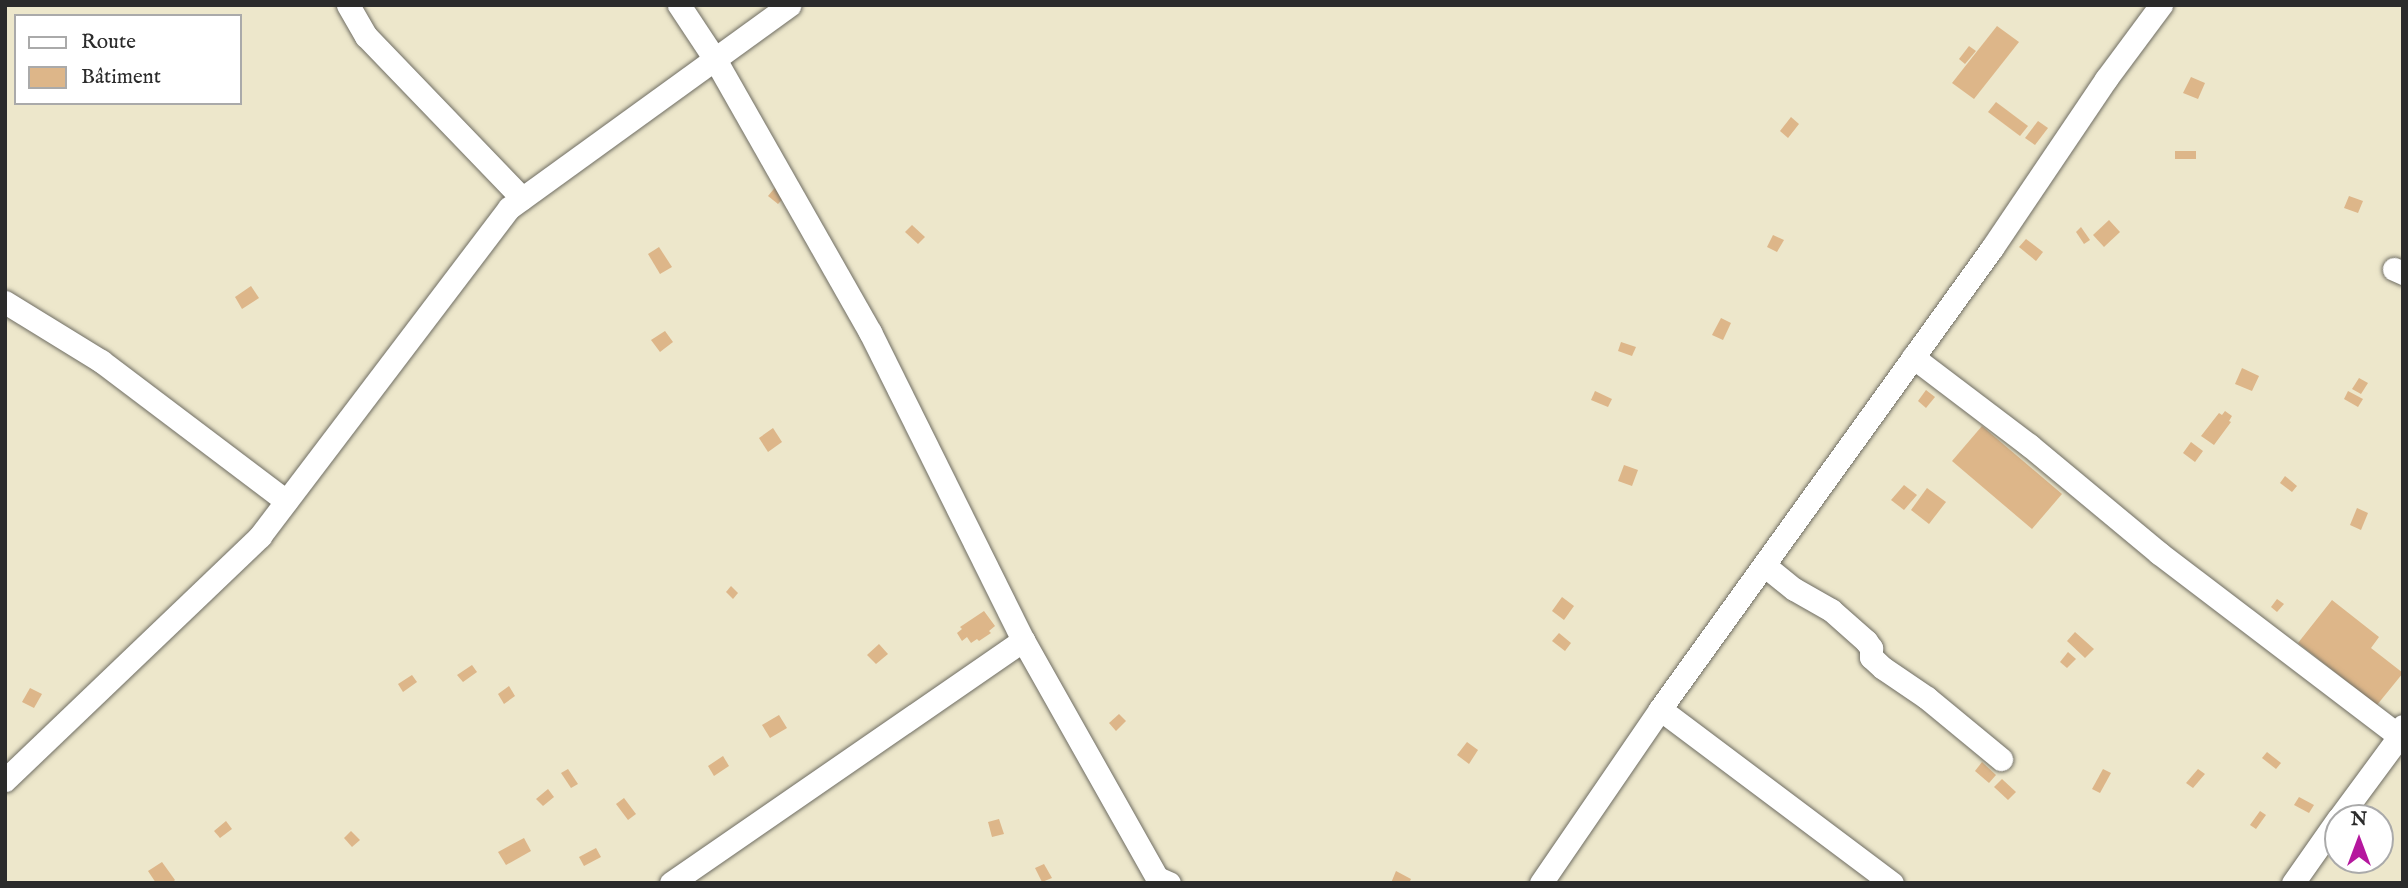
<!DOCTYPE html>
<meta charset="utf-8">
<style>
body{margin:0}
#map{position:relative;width:2408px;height:888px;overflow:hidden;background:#ede7cb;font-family:"IM FELL English",serif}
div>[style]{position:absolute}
.building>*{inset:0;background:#ddb689}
.roads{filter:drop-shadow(0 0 2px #6f6d63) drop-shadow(0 0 2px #6f6d63)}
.minor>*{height:23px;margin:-11.5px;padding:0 11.5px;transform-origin:11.5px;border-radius:11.5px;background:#fff}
span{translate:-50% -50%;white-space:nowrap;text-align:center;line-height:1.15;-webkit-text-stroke:7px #fff;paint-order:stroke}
.frame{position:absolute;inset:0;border:7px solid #2b2b2b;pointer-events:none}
.legend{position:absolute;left:14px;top:14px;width:228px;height:91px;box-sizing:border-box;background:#fff;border:2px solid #aaa;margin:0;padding:9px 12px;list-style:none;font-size:21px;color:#2b2b2b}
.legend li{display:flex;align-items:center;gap:14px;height:35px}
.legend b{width:35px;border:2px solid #aaa}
.north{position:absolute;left:2324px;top:804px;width:70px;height:70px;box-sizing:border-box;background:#fff;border:2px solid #aaa;border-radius:50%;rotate:0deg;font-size:19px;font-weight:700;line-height:28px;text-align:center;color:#2b2b2b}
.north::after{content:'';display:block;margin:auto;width:24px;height:32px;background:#b5179e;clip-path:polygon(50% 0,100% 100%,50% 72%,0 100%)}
</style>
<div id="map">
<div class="building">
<div style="clip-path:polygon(1997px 26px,2019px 42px,1974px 99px,1952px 83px)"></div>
<div style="clip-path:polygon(1969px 46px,1976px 51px,1965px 64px,1959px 59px)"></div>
<div style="clip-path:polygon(2191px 77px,2205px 83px,2198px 99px,2183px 93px)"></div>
<div style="clip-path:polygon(1996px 102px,2028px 126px,2020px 136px,1988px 112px)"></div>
<div style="clip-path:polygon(1791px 117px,1799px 124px,1788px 138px,1780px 131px)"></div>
<div style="clip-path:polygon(2038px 121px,2048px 128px,2035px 145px,2025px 138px)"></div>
<div style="clip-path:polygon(2175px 151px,2196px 151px,2196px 159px,2175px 159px)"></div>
<div style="clip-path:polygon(778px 184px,788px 193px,778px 204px,768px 196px)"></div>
<div style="clip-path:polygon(2349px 196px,2363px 201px,2358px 213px,2344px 208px)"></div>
<div style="clip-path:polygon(2109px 220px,2120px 232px,2104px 247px,2093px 235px)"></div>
<div style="clip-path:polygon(912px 225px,925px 237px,918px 244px,905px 232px)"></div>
<div style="clip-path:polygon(2081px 227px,2090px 240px,2084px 244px,2076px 232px)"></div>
<div style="clip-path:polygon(1773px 235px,1784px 240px,1777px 252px,1767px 247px)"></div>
<div style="clip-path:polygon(2026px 239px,2043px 252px,2036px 261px,2019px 247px)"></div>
<div style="clip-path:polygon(659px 247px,672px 267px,660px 274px,648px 254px)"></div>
<div style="clip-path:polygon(251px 286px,259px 298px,242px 309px,235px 297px)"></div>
<div style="clip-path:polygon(1721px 318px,1731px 323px,1723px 340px,1712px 335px)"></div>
<div style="clip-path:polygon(665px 331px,673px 342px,660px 352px,651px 340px)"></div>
<div style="clip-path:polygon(1621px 342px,1636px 347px,1632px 356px,1618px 351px)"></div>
<div style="clip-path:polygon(2242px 368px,2259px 376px,2252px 391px,2235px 384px)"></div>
<div style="clip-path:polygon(2359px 378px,2368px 383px,2361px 394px,2352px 389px)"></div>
<div style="clip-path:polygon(1926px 390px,1935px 397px,1926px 408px,1918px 401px)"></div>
<div style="clip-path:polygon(1595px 391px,1612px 399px,1608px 407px,1591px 400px)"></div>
<div style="clip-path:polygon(2348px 391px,2363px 399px,2358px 407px,2344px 399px)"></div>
<div style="clip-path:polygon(2225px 411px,2232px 416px,2229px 421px,2231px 422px,2214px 445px,2201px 436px,2219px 413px,2222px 415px)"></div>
<div style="clip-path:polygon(1982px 426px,2062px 494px,2032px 529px,1952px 461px)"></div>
<div style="clip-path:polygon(773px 428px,782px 442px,768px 452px,759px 438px)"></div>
<div style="clip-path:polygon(2191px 442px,2203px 451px,2195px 462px,2183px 453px)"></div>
<div style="clip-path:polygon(1624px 465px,1638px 470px,1632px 486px,1618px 481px)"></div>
<div style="clip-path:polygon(2285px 476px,2297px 486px,2292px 492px,2280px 483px)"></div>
<div style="clip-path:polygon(1904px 485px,1917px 495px,1904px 510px,1891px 500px)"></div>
<div style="clip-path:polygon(1927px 488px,1946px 502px,1929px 524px,1911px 510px)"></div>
<div style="clip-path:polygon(2357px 508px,2368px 513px,2361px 530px,2350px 525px)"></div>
<div style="clip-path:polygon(731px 586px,738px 593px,733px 599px,726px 592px)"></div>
<div style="clip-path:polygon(1562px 597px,1574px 606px,1564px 620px,1552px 611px)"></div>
<div style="clip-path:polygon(2277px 599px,2284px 604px,2277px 612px,2271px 607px)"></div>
<div style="clip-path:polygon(2332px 600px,2379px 637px,2371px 648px,2403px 673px,2377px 705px,2298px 643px)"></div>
<div style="clip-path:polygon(984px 611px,995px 626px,989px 631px,991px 633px,979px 641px,977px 639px,971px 643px,967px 637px,962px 641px,957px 633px,962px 629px,960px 627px)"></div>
<div style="clip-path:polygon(2075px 632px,2094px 649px,2085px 658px,2067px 641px)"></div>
<div style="clip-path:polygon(1559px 633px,1571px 643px,1565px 651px,1552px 641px)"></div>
<div style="clip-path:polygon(879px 644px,888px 654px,876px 664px,867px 655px)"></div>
<div style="clip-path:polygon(2068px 652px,2076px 659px,2067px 668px,2060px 662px)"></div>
<div style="clip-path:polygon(472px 665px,477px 672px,463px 682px,457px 675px)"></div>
<div style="clip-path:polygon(412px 675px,417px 682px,403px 692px,398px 684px)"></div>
<div style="clip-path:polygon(509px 686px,515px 696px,504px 704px,498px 694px)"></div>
<div style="clip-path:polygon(30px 688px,42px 694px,34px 708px,22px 702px)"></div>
<div style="clip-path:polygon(1119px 714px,1126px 721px,1116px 731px,1109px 723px)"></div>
<div style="clip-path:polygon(779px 715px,787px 728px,770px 738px,762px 725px)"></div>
<div style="clip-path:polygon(1467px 742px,1478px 750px,1469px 764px,1457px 755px)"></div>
<div style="clip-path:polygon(2267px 752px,2281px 763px,2276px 769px,2262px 758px)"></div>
<div style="clip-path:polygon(723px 756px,729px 766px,714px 776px,708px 766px)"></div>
<div style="clip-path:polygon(1982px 762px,1996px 775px,1989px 783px,1975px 771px)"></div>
<div style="clip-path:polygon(568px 769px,578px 784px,571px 788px,561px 773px)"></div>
<div style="clip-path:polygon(2103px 769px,2111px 773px,2100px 793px,2092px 789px)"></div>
<div style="clip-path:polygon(2198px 769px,2205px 774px,2193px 788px,2186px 783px)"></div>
<div style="clip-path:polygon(2002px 779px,2016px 792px,2008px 800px,1994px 787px)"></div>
<div style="clip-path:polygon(548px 789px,554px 797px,543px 806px,536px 799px)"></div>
<div style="clip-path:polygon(2299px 797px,2314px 805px,2309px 813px,2294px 805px)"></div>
<div style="clip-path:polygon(624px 798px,636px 814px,628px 820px,616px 804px)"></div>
<div style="clip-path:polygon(2260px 811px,2266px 815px,2256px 829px,2250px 825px)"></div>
<div style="clip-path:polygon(999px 819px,1004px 834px,992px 837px,988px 822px)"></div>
<div style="clip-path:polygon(226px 821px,232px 829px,220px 838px,214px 831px)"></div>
<div style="clip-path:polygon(351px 831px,360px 840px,352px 847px,344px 838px)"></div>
<div style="clip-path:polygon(524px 838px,531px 851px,506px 865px,498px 852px)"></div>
<div style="clip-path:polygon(596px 848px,601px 857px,584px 866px,579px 857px)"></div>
<div style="clip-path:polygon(162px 862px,175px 880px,172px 883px,156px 883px,148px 871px)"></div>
<div style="clip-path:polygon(1044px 864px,1052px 878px,1042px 882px,1035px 868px)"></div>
<div style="clip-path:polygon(1396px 871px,1411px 879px,1409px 883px,1391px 883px)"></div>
</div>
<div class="roads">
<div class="minor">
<div style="left:348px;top:5px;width:36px;rotate:60deg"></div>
<div style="left:366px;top:36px;width:225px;rotate:46.1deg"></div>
<div style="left:679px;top:5px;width:67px;rotate:56.5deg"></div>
<div style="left:716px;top:61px;width:312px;rotate:60.4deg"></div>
<div style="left:870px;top:332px;width:344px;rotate:63.6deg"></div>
<div style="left:1023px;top:640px;width:273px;rotate:60.6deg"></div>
<div style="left:1157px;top:878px;width:13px;rotate:23deg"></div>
<div style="left:2394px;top:269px;width:10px;rotate:24deg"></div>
<div style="left:5px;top:302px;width:113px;rotate:31.6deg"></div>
<div style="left:101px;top:361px;width:232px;rotate:37.1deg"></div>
<div style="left:1913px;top:357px;width:146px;rotate:37.2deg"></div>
<div style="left:2029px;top:445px;width:169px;rotate:39.7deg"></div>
<div style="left:2159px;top:553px;width:307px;rotate:37.3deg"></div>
<div style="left:1764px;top:565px;width:38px;rotate:39deg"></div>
<div style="left:1794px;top:589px;width:43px;rotate:29.6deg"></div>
<div style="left:1831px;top:610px;width:47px;rotate:41.5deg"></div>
<div style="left:1866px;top:641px;width:9px;rotate:54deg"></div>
<div style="left:1871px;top:648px;width:9px;rotate:90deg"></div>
<div style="left:1871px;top:657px;width:16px;rotate:43deg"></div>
<div style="left:1883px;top:668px;width:53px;rotate:34.3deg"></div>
<div style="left:1927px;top:698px;width:96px;rotate:39.5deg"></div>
<div style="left:1660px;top:709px;width:290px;rotate:36.9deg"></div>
<div style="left:5px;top:780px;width:353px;rotate:-43.7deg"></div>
<div style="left:260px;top:536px;width:412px;rotate:-52.8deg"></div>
<div style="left:509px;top:208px;width:346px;rotate:-35.9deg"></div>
<div style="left:2339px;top:818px;width:99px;rotate:-53.6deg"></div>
<div style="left:2398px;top:738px;width:13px;rotate:-67deg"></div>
<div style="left:671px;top:883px;width:428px;rotate:-34.6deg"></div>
<div style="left:1541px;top:883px;width:211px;rotate:-55.6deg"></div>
<div style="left:1660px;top:709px;width:568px;rotate:-54.24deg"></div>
<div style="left:1992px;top:248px;width:204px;rotate:-56deg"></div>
<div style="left:2106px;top:79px;width:92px;rotate:-53.4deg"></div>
<div style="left:2293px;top:883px;width:78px;rotate:-54.9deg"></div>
</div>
</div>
<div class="frame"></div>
<ul class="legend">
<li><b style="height:9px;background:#fff"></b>Route</li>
<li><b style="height:19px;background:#ddb689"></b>Bâtiment</li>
</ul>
<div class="north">N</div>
</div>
